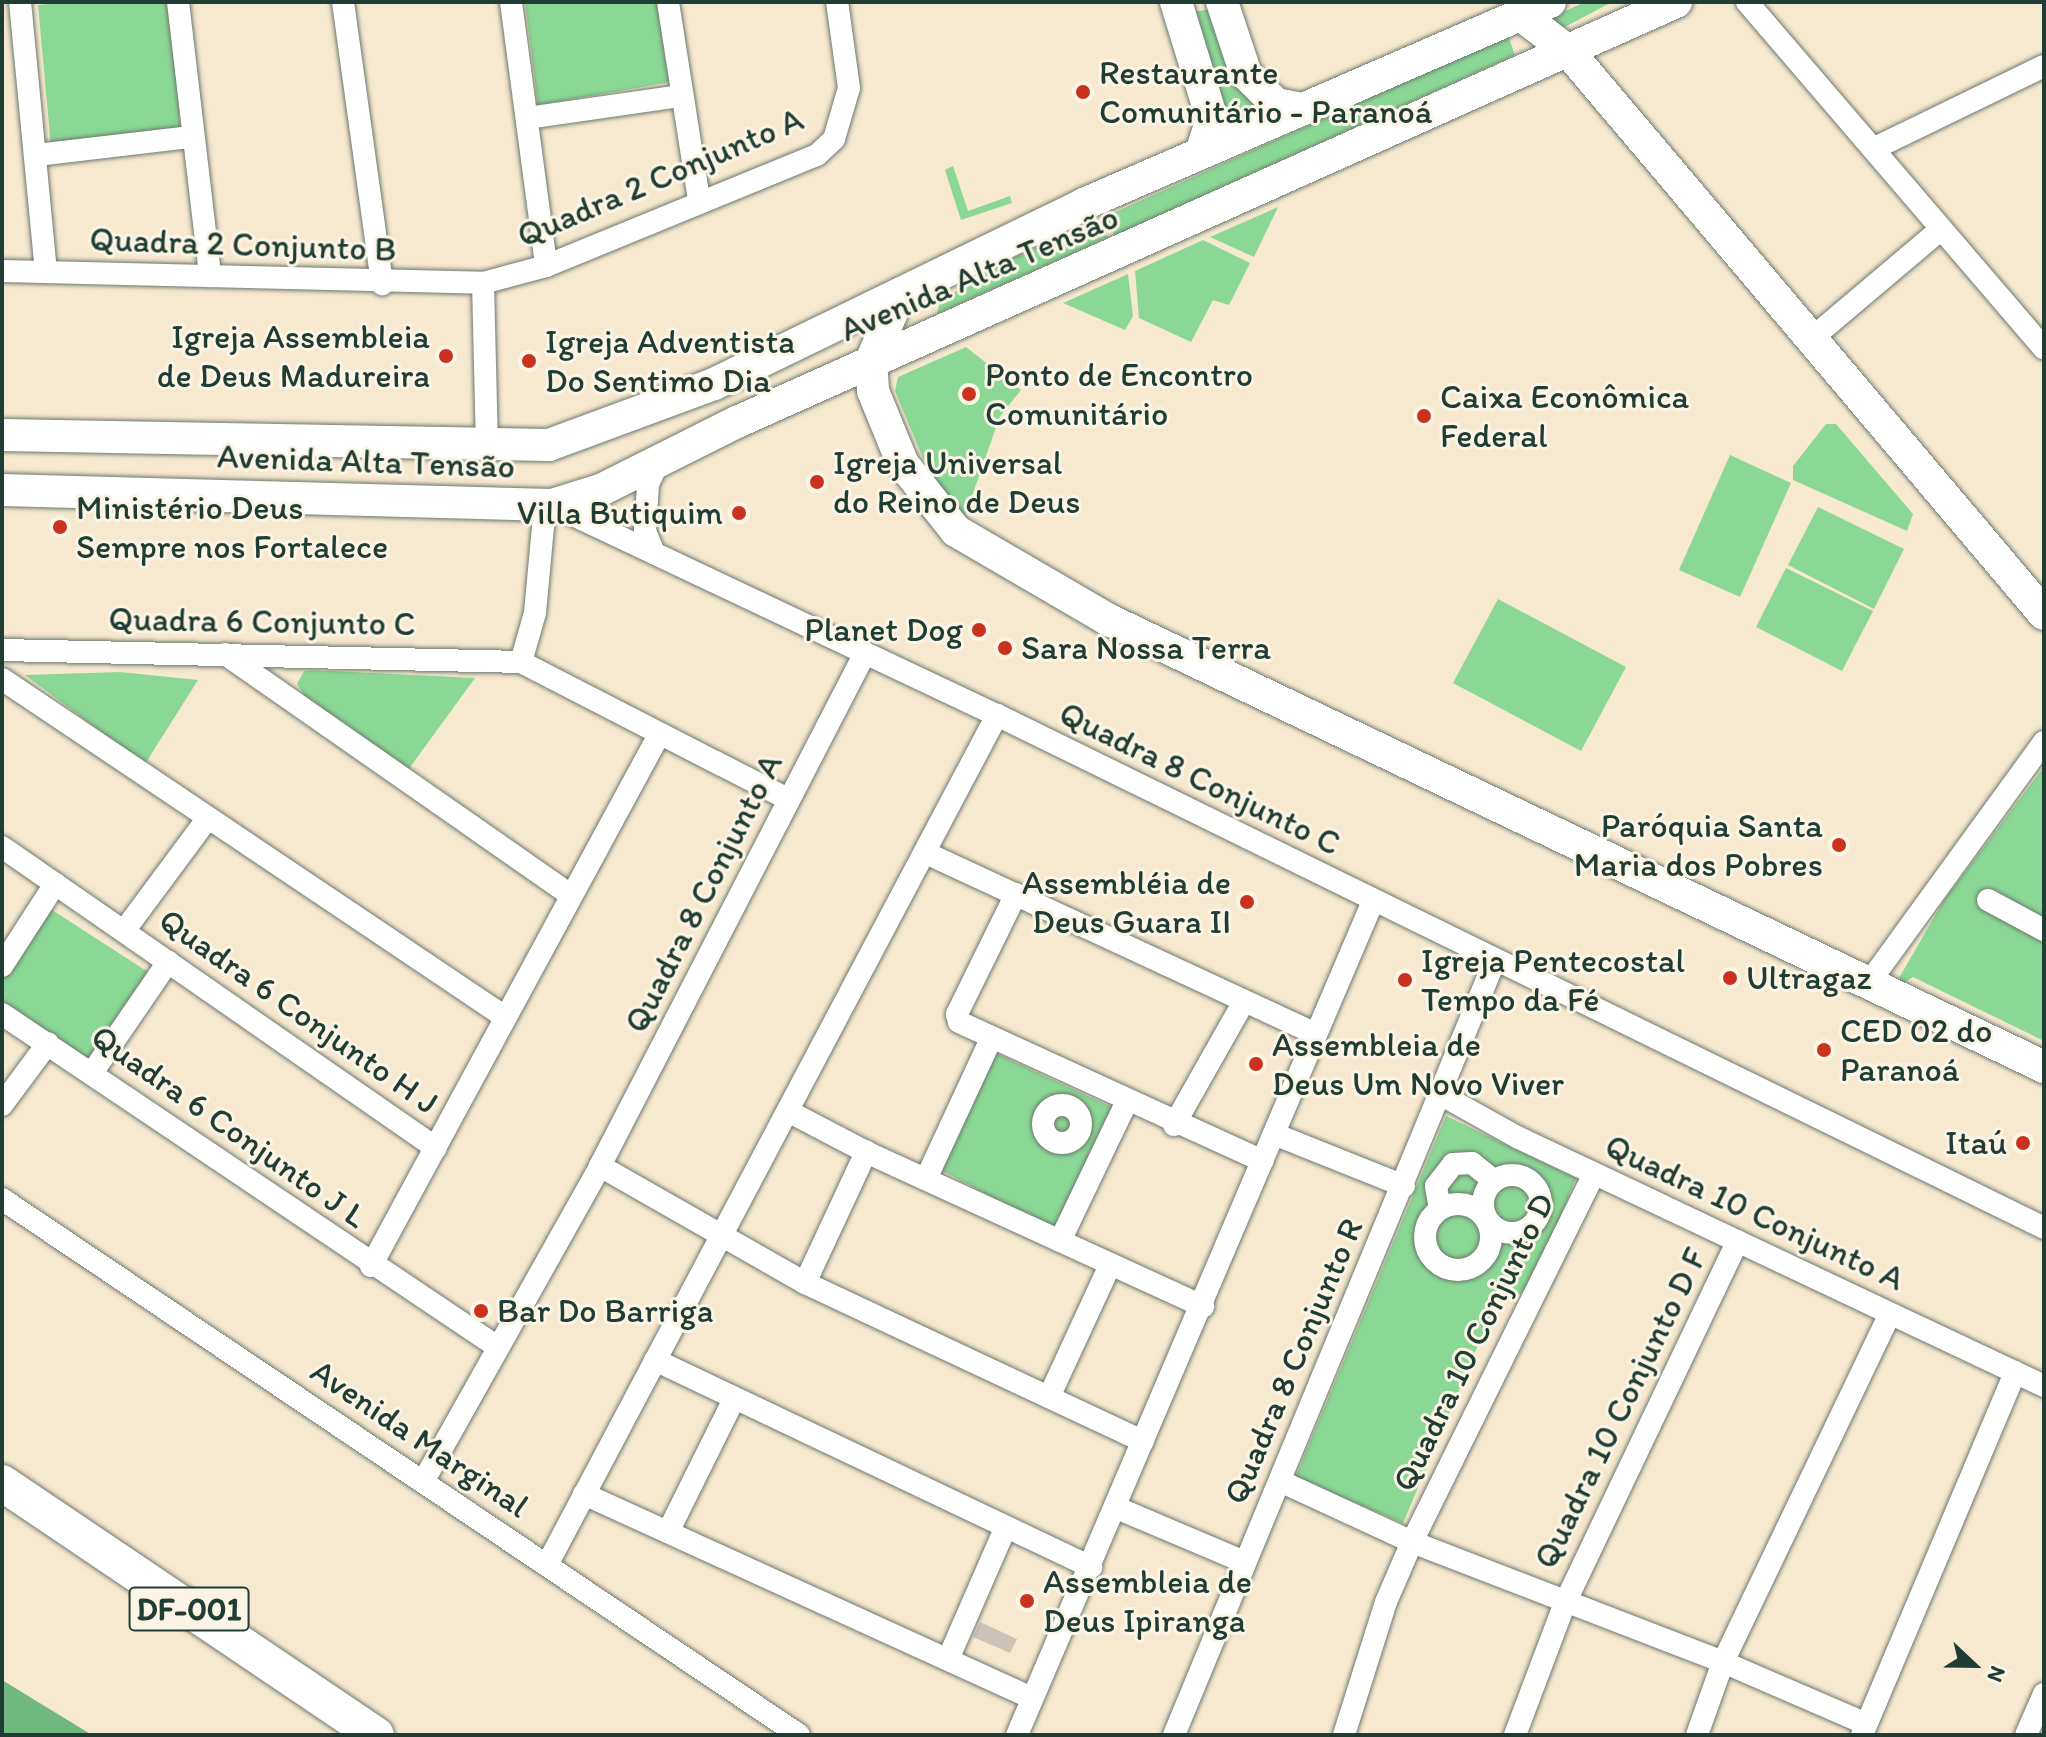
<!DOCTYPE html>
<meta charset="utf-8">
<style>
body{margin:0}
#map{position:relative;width:2046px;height:1737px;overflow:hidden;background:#f7e8d0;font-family:Itim,sans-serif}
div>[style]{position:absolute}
.industrial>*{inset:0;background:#ccc2b8}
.green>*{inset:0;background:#8bd896}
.forest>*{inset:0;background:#70b87f}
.roads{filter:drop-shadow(0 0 2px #6b796b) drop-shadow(0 0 2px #6b796b)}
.street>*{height:22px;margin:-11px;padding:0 11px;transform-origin:11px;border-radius:11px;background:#fff}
.street>.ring{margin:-11px;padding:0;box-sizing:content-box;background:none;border:22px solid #fff;border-radius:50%}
.secondary>*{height:32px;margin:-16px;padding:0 16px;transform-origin:16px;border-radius:16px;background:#fff}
.primary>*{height:36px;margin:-18px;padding:0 18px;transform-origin:18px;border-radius:18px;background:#fff}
.dots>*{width:22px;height:22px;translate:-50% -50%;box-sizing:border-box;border:4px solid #fcf5e5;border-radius:50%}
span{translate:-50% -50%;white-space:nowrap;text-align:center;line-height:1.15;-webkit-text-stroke:6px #fcf5e5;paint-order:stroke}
.shield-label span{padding:2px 6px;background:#fcf5e5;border:2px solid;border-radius:6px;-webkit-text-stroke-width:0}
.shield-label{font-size:32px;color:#1f3d34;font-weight:700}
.poi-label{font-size:34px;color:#1f3d34}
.left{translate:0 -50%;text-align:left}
.right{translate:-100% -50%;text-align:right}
.street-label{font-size:34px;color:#1f3d34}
.frame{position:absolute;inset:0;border:4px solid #1f3d34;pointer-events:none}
.north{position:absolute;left:1934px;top:1625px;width:80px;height:80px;-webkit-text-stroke:6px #fcf5e5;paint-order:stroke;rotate:112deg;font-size:22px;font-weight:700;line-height:32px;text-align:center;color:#1f3d34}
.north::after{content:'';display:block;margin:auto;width:28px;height:36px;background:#1f3d34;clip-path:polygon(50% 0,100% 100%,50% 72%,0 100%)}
</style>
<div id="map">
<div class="industrial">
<div style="clip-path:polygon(980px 1622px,1017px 1639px,1010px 1653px,973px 1637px)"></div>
</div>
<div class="green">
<div style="clip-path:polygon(66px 2px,169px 2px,181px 134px,51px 147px,38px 5px)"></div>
<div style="clip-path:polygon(525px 2px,660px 2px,671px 82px,538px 105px)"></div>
<div style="clip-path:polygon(1585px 2px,1612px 2px,1561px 29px,1550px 18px)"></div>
<div style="clip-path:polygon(1213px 9px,1242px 92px,1265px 112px,1223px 137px,1191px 12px)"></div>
<div style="clip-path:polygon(1508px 36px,1515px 55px,1116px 235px,1100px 219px)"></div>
<div style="clip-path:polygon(953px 166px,968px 211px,1010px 196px,1012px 203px,961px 220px,945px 170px)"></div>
<div style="clip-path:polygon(1278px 207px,1254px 257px,1210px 237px)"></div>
<div style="clip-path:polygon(1089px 224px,1109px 237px,937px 314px,940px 301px,1004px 262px)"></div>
<div style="clip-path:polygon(1203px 240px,1250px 263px,1229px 305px,1213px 300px,1191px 342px,1139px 318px,1135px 271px)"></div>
<div style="clip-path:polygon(1128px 274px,1133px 316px,1125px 330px,1063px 303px)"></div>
<div style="clip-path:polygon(966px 347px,1021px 390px,1000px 416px,965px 516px,930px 475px,895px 391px,898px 377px)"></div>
<div style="clip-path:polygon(1826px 424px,1836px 424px,1913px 514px,1907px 531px,1793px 480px,1793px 466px)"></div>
<div style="clip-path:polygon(1730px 455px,1791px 483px,1740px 597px,1679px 570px)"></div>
<div style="clip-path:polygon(1818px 507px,1904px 549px,1874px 609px,1788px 565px)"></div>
<div style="clip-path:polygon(1786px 568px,1873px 611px,1842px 671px,1756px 627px)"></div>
<div style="clip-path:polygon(1498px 599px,1626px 667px,1581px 751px,1453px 683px)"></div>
<div style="clip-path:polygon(311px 670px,475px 678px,408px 770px,306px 698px,297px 684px,304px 671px)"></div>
<div style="clip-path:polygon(120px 672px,198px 680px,145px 764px,25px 675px)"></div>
<div style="clip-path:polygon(2044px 767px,2044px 1041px,1913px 977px,1902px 984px,1899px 978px,1944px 900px)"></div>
<div style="clip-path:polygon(46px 906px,148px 972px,89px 1064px,2px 1008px,2px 975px)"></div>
<div style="clip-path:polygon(993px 1052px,1118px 1110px,1058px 1232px,939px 1169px)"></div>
<div style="clip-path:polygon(1446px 1116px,1576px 1178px,1536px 1279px,1520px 1294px,1498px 1298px,1403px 1523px,1295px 1478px)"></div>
</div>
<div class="forest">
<div style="clip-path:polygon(2px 1680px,92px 1735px,2px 1735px)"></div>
</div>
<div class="roads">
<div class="street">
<div style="left:20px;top:2px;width:271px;rotate:84.5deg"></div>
<div style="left:178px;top:2px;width:276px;rotate:83.3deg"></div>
<div style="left:343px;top:2px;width:285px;rotate:82.1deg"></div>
<div style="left:511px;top:2px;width:266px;rotate:82.4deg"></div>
<div style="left:668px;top:2px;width:201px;rotate:81.1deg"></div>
<div style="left:1747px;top:2px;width:456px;rotate:49.4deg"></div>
<div style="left:527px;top:118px;width:155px;rotate:-8.2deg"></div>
<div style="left:1873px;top:149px;width:190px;rotate:-25.9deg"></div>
<div style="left:37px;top:155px;width:155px;rotate:-6.7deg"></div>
<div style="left:2px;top:271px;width:481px;rotate:1.4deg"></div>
<div style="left:483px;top:283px;width:65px;rotate:-15.1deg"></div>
<div style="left:546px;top:266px;width:293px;rotate:-22.3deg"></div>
<div style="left:817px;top:155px;width:23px;rotate:-43deg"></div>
<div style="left:834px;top:139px;width:53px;rotate:-73.6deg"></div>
<div style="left:849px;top:88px;width:87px;rotate:-97.9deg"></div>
<div style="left:483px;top:283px;width:165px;rotate:88.6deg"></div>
<div style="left:1811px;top:339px;width:170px;rotate:-40.2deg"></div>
<div style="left:552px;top:505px;width:492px;rotate:25.3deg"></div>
<div style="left:997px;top:715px;width:1166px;rotate:26.1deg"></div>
<div style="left:654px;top:553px;width:24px;rotate:-112deg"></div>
<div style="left:645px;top:531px;width:47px;rotate:-86.3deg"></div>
<div style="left:648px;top:484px;width:23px;rotate:-65deg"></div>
<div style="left:2px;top:650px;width:519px;rotate:1.32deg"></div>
<div style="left:521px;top:662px;width:301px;rotate:27.2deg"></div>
<div style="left:225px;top:654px;width:419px;rotate:34.9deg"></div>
<div style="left:521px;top:662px;width:51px;rotate:-74.1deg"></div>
<div style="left:535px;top:613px;width:108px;rotate:-84.7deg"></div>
<div style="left:2px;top:679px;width:606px;rotate:33.9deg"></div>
<div style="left:2px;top:847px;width:528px;rotate:34.74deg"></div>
<div style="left:926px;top:853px;width:428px;rotate:24.9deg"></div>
<div style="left:1016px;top:894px;width:134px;rotate:116.2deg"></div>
<div style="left:957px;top:1014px;width:8px;rotate:76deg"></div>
<div style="left:959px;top:1022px;width:334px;rotate:24.6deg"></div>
<div style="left:1988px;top:900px;width:64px;rotate:28.2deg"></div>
<div style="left:124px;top:931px;width:141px;rotate:-53.4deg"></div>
<div style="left:2px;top:966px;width:98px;rotate:-57.1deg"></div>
<div style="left:1868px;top:984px;width:299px;rotate:-54deg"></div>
<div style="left:2px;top:1014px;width:595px;rotate:33.9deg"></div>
<div style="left:92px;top:1073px;width:135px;rotate:-55.6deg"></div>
<div style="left:1440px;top:1094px;width:88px;rotate:29.2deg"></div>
<div style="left:1517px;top:1137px;width:583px;rotate:25.29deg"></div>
<div class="ring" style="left:1043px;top:1105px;width:16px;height:16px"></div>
<div style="left:2px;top:1105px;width:77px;rotate:-53.4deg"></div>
<div style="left:788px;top:1111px;width:88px;rotate:27.7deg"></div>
<div style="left:866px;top:1152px;width:371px;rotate:24.6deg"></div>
<div style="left:1174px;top:1125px;width:140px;rotate:-60.5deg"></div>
<div style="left:1274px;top:1134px;width:140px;rotate:21.8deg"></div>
<div style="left:600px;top:1166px;width:236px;rotate:29.7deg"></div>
<div style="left:805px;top:1283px;width:373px;rotate:25.1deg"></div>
<div class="ring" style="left:1483px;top:1175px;width:36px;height:36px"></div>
<div style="left:926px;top:1179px;width:154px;rotate:-65.1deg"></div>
<div style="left:2px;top:1199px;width:960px;rotate:33.92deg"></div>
<div class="ring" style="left:1425px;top:1204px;width:44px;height:44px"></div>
<div style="left:1440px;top:1209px;width:23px;rotate:-100deg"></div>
<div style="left:1436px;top:1186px;width:28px;rotate:-52deg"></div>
<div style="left:1453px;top:1164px;width:19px;rotate:-3deg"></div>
<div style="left:1472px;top:1163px;width:28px;rotate:39deg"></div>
<div style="left:1060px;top:1241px;width:153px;rotate:-64.4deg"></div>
<div style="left:371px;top:1266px;width:604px;rotate:-61.53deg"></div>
<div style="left:805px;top:1283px;width:145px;rotate:-65deg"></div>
<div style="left:655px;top:1360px;width:483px;rotate:25.4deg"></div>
<div style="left:1050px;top:1395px;width:143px;rotate:-65.2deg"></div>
<div style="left:1280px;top:1481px;width:145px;rotate:24.8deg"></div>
<div style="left:1412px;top:1542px;width:333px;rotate:21.1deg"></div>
<div style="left:1723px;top:1662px;width:156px;rotate:23.4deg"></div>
<div style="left:423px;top:1482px;width:362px;rotate:-60.7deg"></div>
<div style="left:600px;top:1166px;width:577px;rotate:-62.68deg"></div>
<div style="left:584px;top:1494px;width:492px;rotate:24.5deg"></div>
<div style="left:1117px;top:1508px;width:138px;rotate:23deg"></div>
<div style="left:668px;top:1532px;width:148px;rotate:-63.6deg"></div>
<div style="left:547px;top:1565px;width:962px;rotate:-62.1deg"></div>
<div style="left:949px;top:1657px;width:140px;rotate:-66.4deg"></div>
<div style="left:1017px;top:1735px;width:907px;rotate:-66.88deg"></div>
<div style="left:1174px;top:1735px;width:839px;rotate:-67.5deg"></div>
<div style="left:1344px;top:1735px;width:139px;rotate:-72.5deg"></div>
<div style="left:1386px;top:1602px;width:65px;rotate:-66.6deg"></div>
<div style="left:1412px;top:1542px;width:411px;rotate:-63.7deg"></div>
<div style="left:1515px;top:1735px;width:141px;rotate:-69.3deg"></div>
<div style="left:1565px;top:1603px;width:401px;rotate:-64.5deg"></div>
<div style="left:1697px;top:1735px;width:77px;rotate:-70.4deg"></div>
<div style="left:1723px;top:1662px;width:386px;rotate:-64.4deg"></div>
<div style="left:1862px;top:1735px;width:394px;rotate:-67.1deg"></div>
<div style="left:2026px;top:1735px;width:45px;rotate:-66.3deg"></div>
</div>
<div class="secondary">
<div style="left:1176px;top:2px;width:122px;rotate:72.9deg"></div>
<div style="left:1212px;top:119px;width:35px;rotate:108deg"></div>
<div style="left:1222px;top:2px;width:76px;rotate:71.6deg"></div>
<div style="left:1246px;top:74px;width:42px;rotate:45deg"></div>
<div style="left:1276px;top:104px;width:26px;rotate:11deg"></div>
<div style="left:1521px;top:15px;width:59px;rotate:37.5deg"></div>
<div style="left:1568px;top:51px;width:737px;rotate:49.79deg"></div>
<div style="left:900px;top:294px;width:73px;rotate:113.4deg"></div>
<div style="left:871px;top:361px;width:30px;rotate:86deg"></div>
<div style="left:873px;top:391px;width:79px;rotate:67.7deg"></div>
<div style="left:903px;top:464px;width:85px;rotate:51.7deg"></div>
<div style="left:956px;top:531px;width:175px;rotate:30.2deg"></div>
<div style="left:1107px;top:619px;width:1039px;rotate:25.55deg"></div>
<div style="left:2px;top:435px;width:547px;rotate:1.05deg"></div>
<div style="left:549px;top:445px;width:176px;rotate:-20.3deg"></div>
<div style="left:714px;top:384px;width:411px;rotate:-25.9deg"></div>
<div style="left:1084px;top:204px;width:508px;rotate:-23.44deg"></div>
<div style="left:2px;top:490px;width:550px;rotate:1.56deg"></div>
<div style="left:552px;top:505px;width:53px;rotate:-17.4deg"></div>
<div style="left:603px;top:489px;width:150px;rotate:-26.6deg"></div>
<div style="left:737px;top:422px;width:1029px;rotate:-24.1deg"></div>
</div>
<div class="primary">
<div style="left:2px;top:1483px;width:451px;rotate:34deg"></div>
</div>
</div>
<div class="dots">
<div style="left:1083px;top:92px;background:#c8321e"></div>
<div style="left:446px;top:356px;background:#c8321e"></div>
<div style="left:529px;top:361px;background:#c8321e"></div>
<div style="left:969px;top:394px;background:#c8321e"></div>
<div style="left:1424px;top:416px;background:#c8321e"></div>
<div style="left:817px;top:482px;background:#c8321e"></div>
<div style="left:739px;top:513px;background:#c8321e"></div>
<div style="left:60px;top:527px;background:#c8321e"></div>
<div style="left:979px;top:630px;background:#c8321e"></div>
<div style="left:1005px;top:648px;background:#c8321e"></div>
<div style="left:1839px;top:845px;background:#c8321e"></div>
<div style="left:1247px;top:902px;background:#c8321e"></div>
<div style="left:1730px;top:978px;background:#c8321e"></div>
<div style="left:1405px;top:980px;background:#c8321e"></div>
<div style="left:1824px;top:1050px;background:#c8321e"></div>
<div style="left:1256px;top:1064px;background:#c8321e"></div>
<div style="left:2023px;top:1143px;background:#c8321e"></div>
<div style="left:481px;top:1311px;background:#c8321e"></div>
<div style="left:1027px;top:1601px;background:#c8321e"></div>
</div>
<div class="shield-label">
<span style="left:189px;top:1609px">DF-001</span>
</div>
<div class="poi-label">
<span class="left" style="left:1099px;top:92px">Restaurante<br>Comunitário - Paranoá</span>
<span class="right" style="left:430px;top:356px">Igreja Assembleia<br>de Deus Madureira</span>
<span class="left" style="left:545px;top:361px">Igreja Adventista<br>Do Sentimo Dia</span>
<span class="left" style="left:985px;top:394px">Ponto de Encontro<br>Comunitário</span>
<span class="left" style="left:1440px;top:416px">Caixa Econômica<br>Federal</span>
<span class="left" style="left:833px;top:482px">Igreja Universal<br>do Reino de Deus</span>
<span class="left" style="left:76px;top:527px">Ministério Deus<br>Sempre nos Fortalece</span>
<span class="right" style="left:723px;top:513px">Villa Butiquim</span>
<span class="right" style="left:963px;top:630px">Planet Dog</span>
<span class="left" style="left:1021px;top:648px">Sara Nossa Terra</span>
<span class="right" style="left:1823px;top:845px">Paróquia Santa<br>Maria dos Pobres</span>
<span class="right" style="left:1231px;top:902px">Assembléia de<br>Deus Guara II</span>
<span class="left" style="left:1421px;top:980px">Igreja Pentecostal<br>Tempo da Fé</span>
<span class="left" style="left:1746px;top:978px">Ultragaz</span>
<span class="left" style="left:1840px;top:1050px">CED 02 do<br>Paranoá</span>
<span class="left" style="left:1272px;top:1064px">Assembleia de<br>Deus Um Novo Viver</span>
<span class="right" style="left:2007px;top:1143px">Itaú</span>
<span class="left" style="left:497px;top:1311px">Bar Do Barriga</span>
<span class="left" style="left:1043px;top:1601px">Assembleia de<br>Deus Ipiranga</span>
</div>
<div class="street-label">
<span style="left:660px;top:177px;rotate:-23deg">Quadra 2 Conjunto A</span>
<span style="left:243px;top:244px;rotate:2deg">Quadra 2 Conjunto B</span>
<span style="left:979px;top:273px;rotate:-23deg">Avenida Alta Tensão</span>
<span style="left:366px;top:461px;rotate:2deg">Avenida Alta Tensão</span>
<span style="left:262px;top:621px;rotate:1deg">Quadra 6 Conjunto C</span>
<span style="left:1200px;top:778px;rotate:26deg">Quadra 8 Conjunto C</span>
<span style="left:703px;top:893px;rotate:-63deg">Quadra 8 Conjunto A</span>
<span style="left:299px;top:1011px;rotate:35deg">Quadra 6 Conjunto H J</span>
<span style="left:229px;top:1126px;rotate:35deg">Quadra 6 Conjunto J L</span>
<span style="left:1755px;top:1212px;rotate:25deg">Quadra 10 Conjunto A</span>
<span style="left:1473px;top:1342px;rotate:-64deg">Quadra 10 Conjunto D</span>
<span style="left:1293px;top:1361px;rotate:-67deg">Quadra 8 Conjunto R</span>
<span style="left:1620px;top:1408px;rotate:-64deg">Quadra 10 Conjunto D F</span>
<span style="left:420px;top:1438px;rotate:34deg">Avenida Marginal</span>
</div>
<div class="frame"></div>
<div class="north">N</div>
</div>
